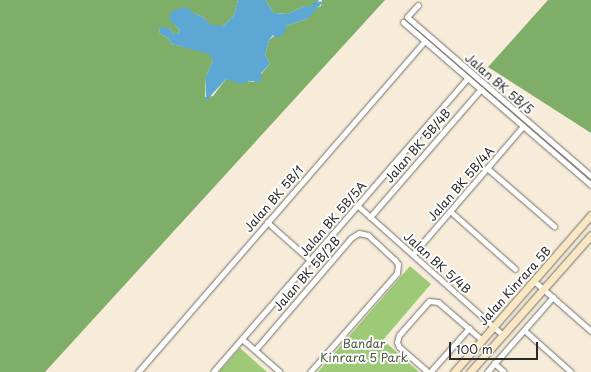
<!DOCTYPE html>
<style>
body{margin:0}
#map{position:relative;width:591px;height:372px;overflow:hidden;background:#f6ecd9;font-family:"Playpen Sans",sans-serif}
div>[style]{position:absolute}
.green>*{inset:0;background:#9eca77}
.forest>*{inset:0;background:#7eae68}
.water>*{inset:0;background:#5ca7d4}
.roads{filter:drop-shadow(0 0 1px #726f68) drop-shadow(0 0 1px #726f68)}
.street>*{height:5px;margin:-2.5px;padding:0 2.5px;transform-origin:2.5px;border-radius:2.5px;background:#fff}
.secondary>*{height:7px;margin:-3.5px;padding:0 3.5px;transform-origin:3.5px;border-radius:3.5px;background:#f9e7c3}
span{translate:-50% -50%;white-space:nowrap;text-align:center;line-height:1.15;-webkit-text-stroke:4px #fff;paint-order:stroke}
.street-label{font-size:12px;color:#2b2b2b}
.park-label{font-size:12px;color:#4e5b42}
.scale{position:absolute;left:449px;top:342px;width:89px;height:18px;box-sizing:border-box;border:2px solid #2b2b2b;border-top:0;padding-left:5px;font-size:12px;line-height:14px;white-space:nowrap;color:#2b2b2b;-webkit-text-stroke:3px #fff;paint-order:stroke}
</style>
<div id="map">
<div class="green">
<div style="clip-path:polygon(410px 266px,431px 284px,383px 340px,419px 372px,318px 372px)"></div>
<div style="clip-path:polygon(240px 348px,267px 372px,219px 372px)"></div>
</div>
<div class="forest">
<div style="clip-path:polygon(0 0,238px 0,234px 15px,223px 26px,211px 26px,203px 17px,193px 13px,175px 25px,180px 30px,178px 34px,174px 34px,169px 28px,160px 28px,159px 33px,168px 38px,172px 44px,209px 53px,213px 61px,206px 76px,205px 97px,213px 96px,226px 79px,254px 82px,270px 64px,265px 55px,269px 40px,286px 26px,307px 19px,313px 10px,321px 6px,322px 0,385px 0,45px 372px,0 372px)"></div>
<div style="clip-path:polygon(265px 0,319px 0,312px 6px,305px 6px,287px 14px,274px 13px)"></div>
<div style="clip-path:polygon(548px 0,591px 0,591px 133px,488px 67px)"></div>
</div>
<div class="water">
<div style="clip-path:polygon(238px 0,265px 0,274px 13px,287px 14px,305px 6px,312px 6px,315px 1px,323px 2px,307px 19px,286px 26px,285px 33px,276px 38px,273px 35px,269px 40px,265px 55px,270px 64px,261px 73px,261px 82px,249px 81px,242px 84px,226px 79px,206px 101px,206px 76px,213px 61px,209px 54px,172px 44px,168px 38px,159px 33px,160px 27px,169px 28px,174px 34px,178px 34px,180px 30px,169px 19px,172px 11px,186px 7px,193px 13px,203px 17px,211px 25px,223px 26px,234px 15px)"></div>
</div>
<div class="roads">
<div class="street">
<div style="left:418px;top:5px;width:16px;rotate:133deg"></div>
<div style="left:407px;top:17px;width:243px;rotate:40.8deg"></div>
<div style="left:403px;top:22px;width:249px;rotate:40.9deg"></div>
<div style="left:487px;top:168px;width:89px;rotate:40.9deg"></div>
<div style="left:358px;top:206px;width:194px;rotate:41.7deg"></div>
<div style="left:450px;top:211px;width:87px;rotate:41.7deg"></div>
<div style="left:370px;top:217px;width:169px;rotate:-49.1deg"></div>
<div style="left:267px;top:222px;width:57px;rotate:41.5deg"></div>
<div style="left:413px;top:254px;width:169px;rotate:-49.3deg"></div>
<div style="left:534px;top:281px;width:76px;rotate:41.3deg"></div>
<div style="left:524px;top:330px;width:63px;rotate:41.8deg"></div>
<div style="left:242px;top:339px;width:50px;rotate:41deg"></div>
<div style="left:255px;top:350px;width:148px;rotate:-49.4deg"></div>
<div style="left:351px;top:238px;width:9px;rotate:-32deg"></div>
<div style="left:359px;top:233px;width:9px;rotate:13deg"></div>
<div style="left:368px;top:235px;width:37px;rotate:43deg"></div>
<div style="left:395px;top:260px;width:5px;rotate:53deg"></div>
<div style="left:398px;top:264px;width:9px;rotate:96deg"></div>
<div style="left:397px;top:273px;width:132px;rotate:131.3deg"></div>
<div style="left:494px;top:363px;width:13px;rotate:42deg"></div>
<div style="left:138px;top:372px;width:438px;rotate:-49.1deg"></div>
<div style="left:213px;top:372px;width:389px;rotate:-49.1deg"></div>
<div style="left:428px;top:372px;width:38px;rotate:-139deg"></div>
<div style="left:399px;top:347px;width:5px;rotate:-112deg"></div>
<div style="left:397px;top:342px;width:7px;rotate:-74deg"></div>
<div style="left:399px;top:335px;width:45px;rotate:-48.6deg"></div>
<div style="left:429px;top:301px;width:9px;rotate:6deg"></div>
<div style="left:438px;top:302px;width:58px;rotate:40.8deg"></div>
<div style="left:430px;top:372px;width:59px;rotate:-48.4deg"></div>
<div style="left:487px;top:372px;width:100px;rotate:-48.7deg"></div>
</div>
<div class="secondary">
<div style="left:454px;top:372px;width:208px;rotate:-48.9deg"></div>
<div style="left:470px;top:372px;width:183px;rotate:-48.5deg"></div>
</div>
</div>
<div class="street-label">
<span style="left:499px;top:84px;rotate:41deg">Jalan BK 5B/5</span>
<span style="left:418px;top:146px;rotate:-49deg">Jalan BK 5B/4B</span>
<span style="left:461px;top:184px;rotate:-49deg">Jalan BK 5B/4A</span>
<span style="left:274px;top:199px;rotate:-49deg">Jalan BK 5B/1</span>
<span style="left:333px;top:219px;rotate:-49deg">Jalan BK 5B/5A</span>
<span style="left:437px;top:263px;rotate:42deg">Jalan BK 5/4B</span>
<span style="left:307px;top:274px;rotate:-49deg">Jalan BK 5B/2B</span>
<span style="left:515px;top:286px;rotate:-48deg">Jalan Kinrara 5B</span>
</div>
<div class="park-label">
<span style="left:364px;top:351px">Bandar<br>Kinrara 5 Park</span>
</div>
<div class="scale">100 m</div>
</div>
